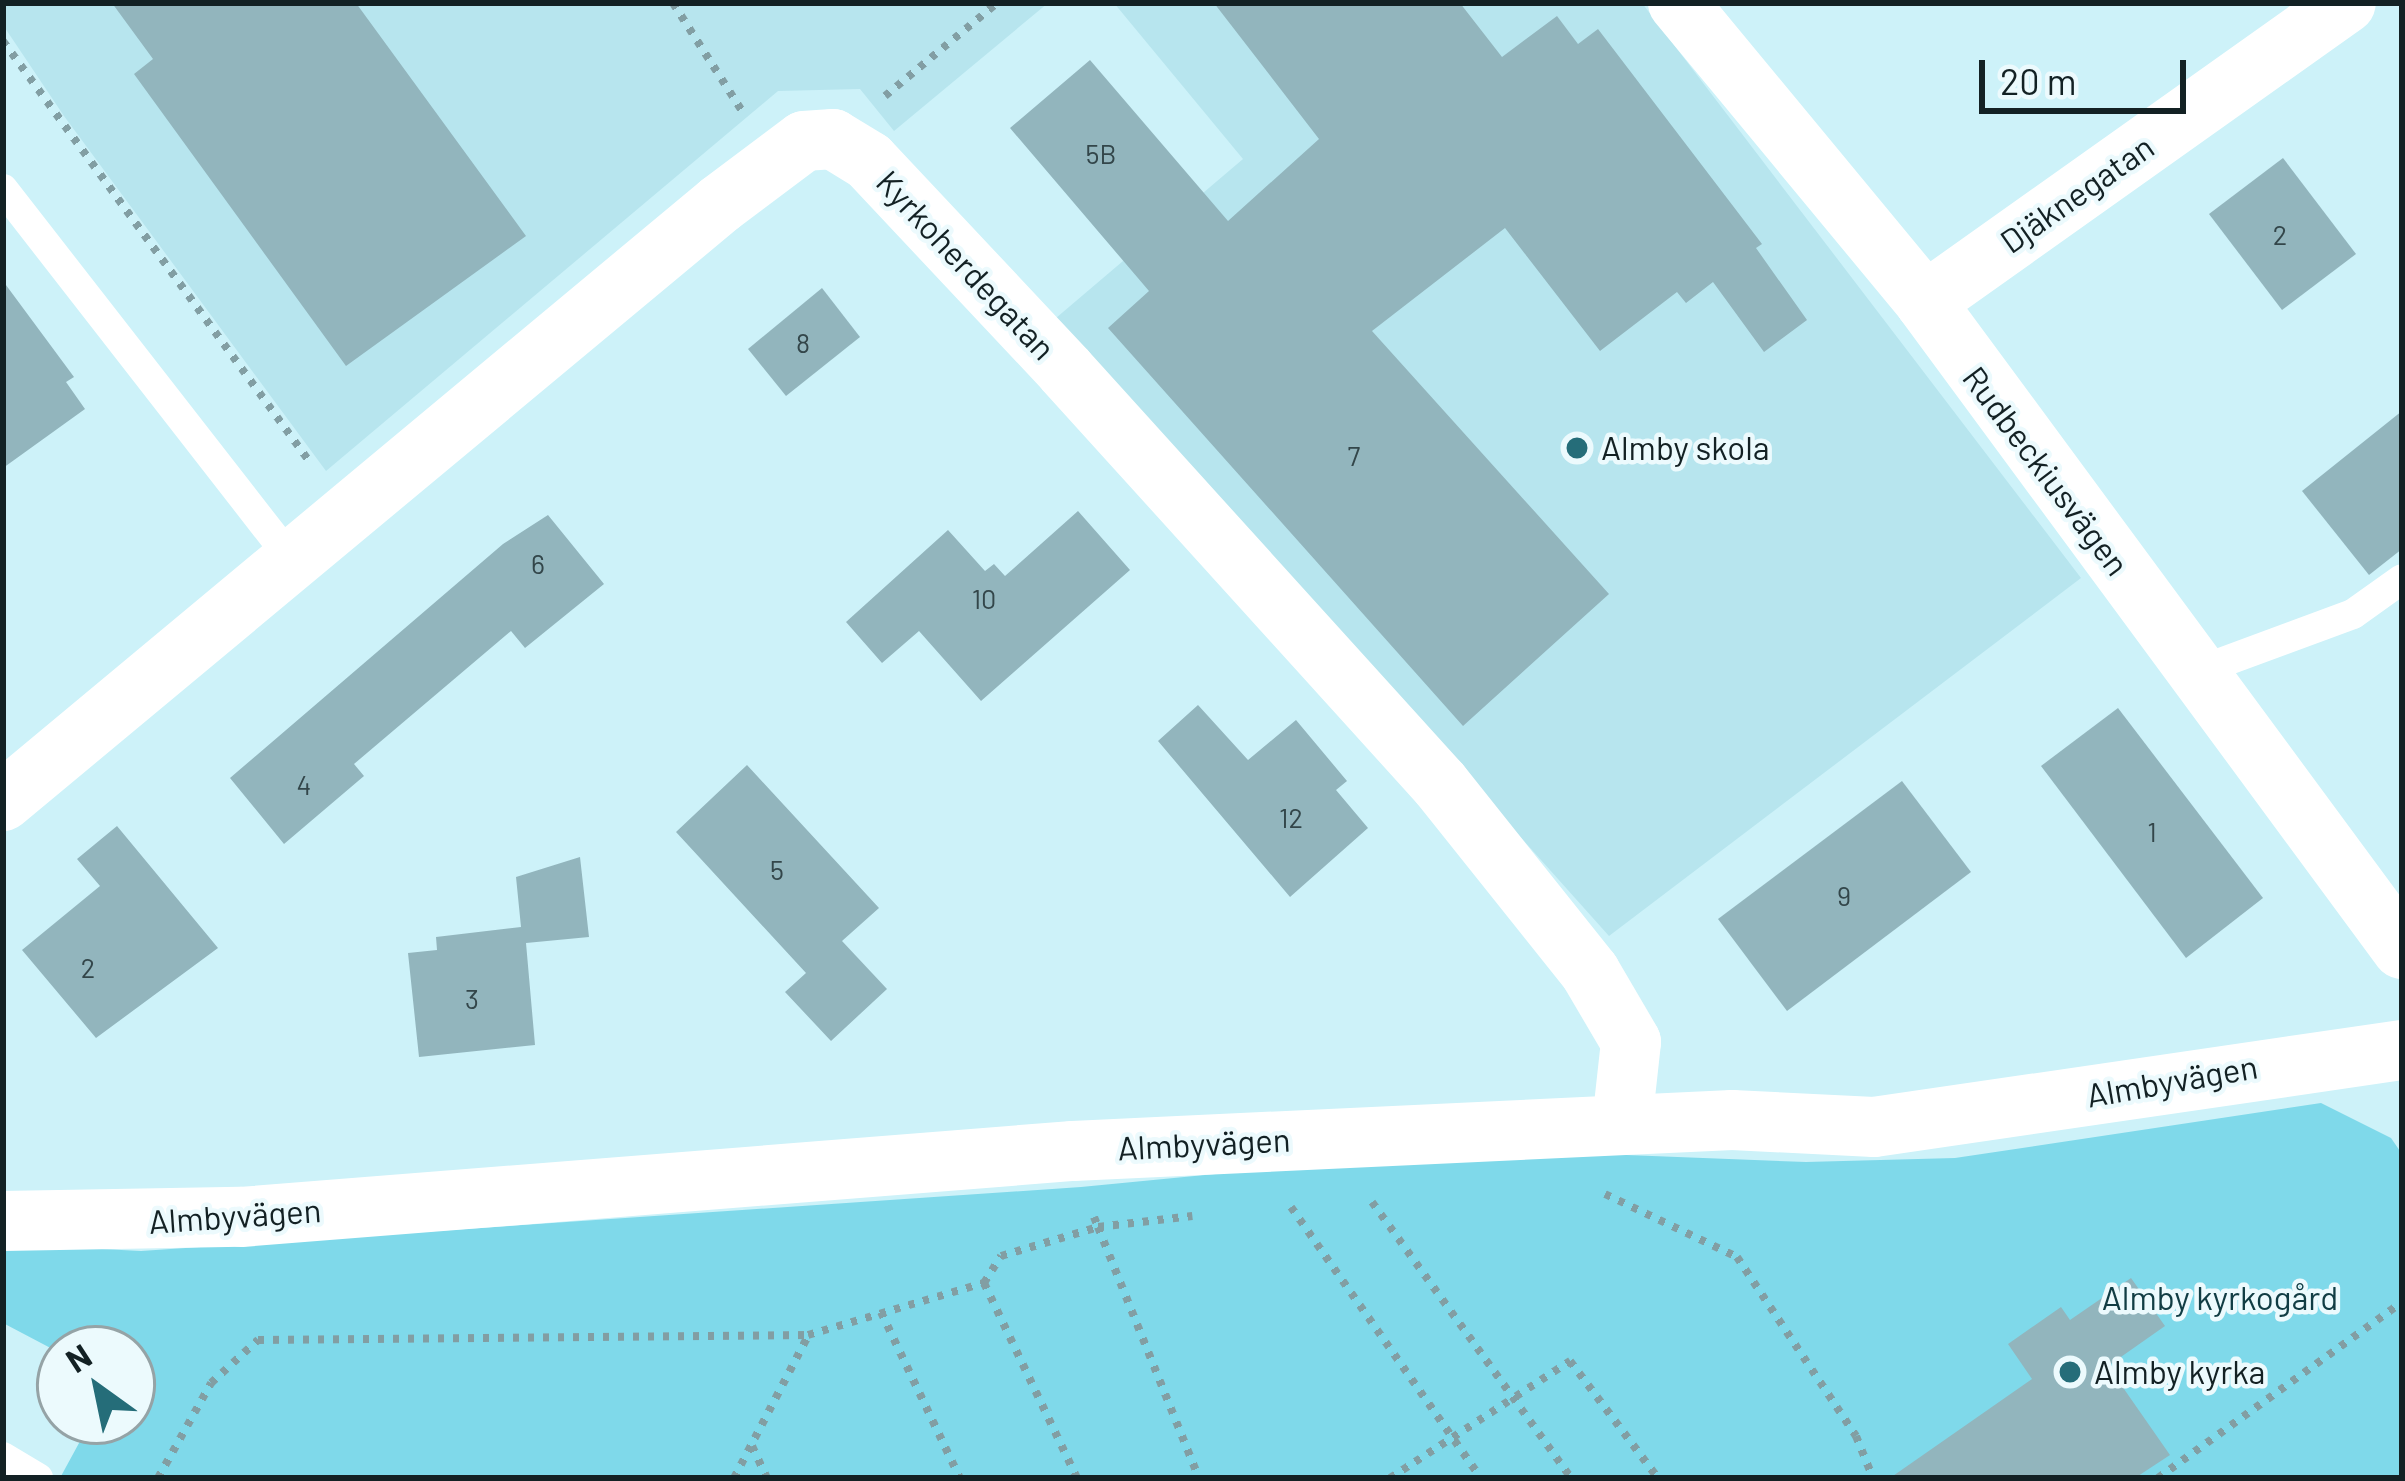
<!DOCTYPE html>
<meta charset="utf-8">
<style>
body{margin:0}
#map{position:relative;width:2405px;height:1481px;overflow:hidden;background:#cdf2f9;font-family:Barlow,sans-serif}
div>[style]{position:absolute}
.built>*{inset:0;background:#b7e5ee}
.green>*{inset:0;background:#7fd9ea}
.building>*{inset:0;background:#92b5bd}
.path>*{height:8px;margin-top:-4px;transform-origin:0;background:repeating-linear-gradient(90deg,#829ea3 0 6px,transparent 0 15px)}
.service>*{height:30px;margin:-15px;padding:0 15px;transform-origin:15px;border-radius:15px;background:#fff}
.minor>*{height:60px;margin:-30px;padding:0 30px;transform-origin:30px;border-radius:30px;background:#fff}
.dots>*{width:33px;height:33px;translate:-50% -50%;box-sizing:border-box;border:6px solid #ecfafd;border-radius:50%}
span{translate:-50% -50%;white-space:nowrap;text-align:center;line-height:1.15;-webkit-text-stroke:9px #ecfafd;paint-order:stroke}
.number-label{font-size:27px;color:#33464a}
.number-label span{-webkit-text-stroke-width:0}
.street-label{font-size:33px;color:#132124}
.poi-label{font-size:33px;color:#132124}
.left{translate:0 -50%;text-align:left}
.park-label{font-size:33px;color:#113d44}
.frame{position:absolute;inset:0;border:6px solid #132124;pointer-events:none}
.north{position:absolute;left:36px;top:1325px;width:120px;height:120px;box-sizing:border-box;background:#ecfafd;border:3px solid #95a3a6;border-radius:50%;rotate:327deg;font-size:33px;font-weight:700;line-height:48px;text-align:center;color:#132124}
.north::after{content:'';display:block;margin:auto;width:42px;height:54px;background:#256d79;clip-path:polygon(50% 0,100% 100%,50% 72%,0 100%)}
.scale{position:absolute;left:1979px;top:60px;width:207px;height:54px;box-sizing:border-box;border:6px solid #132124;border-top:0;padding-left:15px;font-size:36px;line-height:42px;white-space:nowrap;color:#132124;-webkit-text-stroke:9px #ecfafd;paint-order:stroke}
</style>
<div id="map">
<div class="built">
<div style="clip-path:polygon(3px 3px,1048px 3px,894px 131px,860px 89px,778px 91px,326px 471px,64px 116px,3px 25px)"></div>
<div style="clip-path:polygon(1114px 3px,1642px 3px,2081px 578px,1609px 936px,1056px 318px,1243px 159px)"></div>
</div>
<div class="green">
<div style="clip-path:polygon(2321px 1103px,2391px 1138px,2402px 1154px,2402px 1478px,60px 1478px,91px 1421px,132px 1421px,132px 1349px,60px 1353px,3px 1323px,3px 1244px,141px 1251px,1081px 1187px,1473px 1149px,1806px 1162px,1955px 1158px)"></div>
</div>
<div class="building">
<div style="clip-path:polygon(112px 3px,356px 3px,526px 236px,346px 366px,134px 74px,153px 59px)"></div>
<div style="clip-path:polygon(1214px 3px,1460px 3px,1502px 57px,1557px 16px,1578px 44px,1598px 29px,1762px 244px,1756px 248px,1807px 320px,1764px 352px,1713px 282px,1686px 303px,1677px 292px,1600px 351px,1505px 228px,1372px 331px,1609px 594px,1463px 726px,1108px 328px,1149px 291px,1010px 128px,1090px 60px,1228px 221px,1319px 139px)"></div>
<div style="clip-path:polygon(2283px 158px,2356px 254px,2282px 310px,2209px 214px)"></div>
<div style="clip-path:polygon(3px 281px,74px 377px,66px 382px,85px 409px,3px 468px)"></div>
<div style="clip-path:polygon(822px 288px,860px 337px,786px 396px,748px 349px)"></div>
<div style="clip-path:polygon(2402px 411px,2402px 549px,2369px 575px,2302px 491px)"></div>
<div style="clip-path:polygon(1078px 511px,1130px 570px,981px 701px,919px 631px,882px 663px,846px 622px,948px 530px,985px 571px,994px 564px,1005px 576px)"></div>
<div style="clip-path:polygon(548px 515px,604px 584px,525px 648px,511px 631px,354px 764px,364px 776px,284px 844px,230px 778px,503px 544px)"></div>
<div style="clip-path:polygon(1198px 705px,1248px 760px,1296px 720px,1347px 781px,1336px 790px,1368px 828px,1290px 897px,1158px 741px)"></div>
<div style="clip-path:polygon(2118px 708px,2263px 898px,2186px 958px,2041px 766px)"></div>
<div style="clip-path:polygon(747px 765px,879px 908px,842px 941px,887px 989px,831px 1041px,785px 992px,806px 973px,676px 832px)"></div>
<div style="clip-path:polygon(1902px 781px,1971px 872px,1787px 1011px,1718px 919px)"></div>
<div style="clip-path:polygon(117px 826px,218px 948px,96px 1038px,22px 950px,100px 886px,77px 859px)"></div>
<div style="clip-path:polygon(580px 857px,589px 937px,526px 943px,535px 1045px,419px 1057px,408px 953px,437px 950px,436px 937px,521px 927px,516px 877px)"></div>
<div style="clip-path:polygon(2131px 1278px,2165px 1326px,2108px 1366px,2170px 1455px,2135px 1478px,1890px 1478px,2032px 1379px,2008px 1344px,2061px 1307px,2070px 1320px)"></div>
</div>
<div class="path">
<div style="left:673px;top:3px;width:128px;rotate:57.4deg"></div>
<div style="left:3px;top:41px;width:520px;rotate:53.92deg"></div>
<div style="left:885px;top:96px;width:146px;rotate:-39.7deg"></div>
<div style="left:1605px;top:1194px;width:146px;rotate:25.5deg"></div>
<div style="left:1737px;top:1257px;width:215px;rotate:56.4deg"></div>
<div style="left:1856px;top:1436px;width:45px;rotate:68deg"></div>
<div style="left:1372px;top:1202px;width:340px;rotate:54.2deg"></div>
<div style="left:1291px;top:1207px;width:331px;rotate:55deg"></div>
<div style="left:1094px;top:1217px;width:11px;rotate:68deg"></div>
<div style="left:1098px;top:1227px;width:95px;rotate:-6.7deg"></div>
<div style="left:881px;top:1312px;width:184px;rotate:64.6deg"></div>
<div style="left:752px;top:1446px;width:35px;rotate:65deg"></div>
<div style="left:158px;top:1478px;width:109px;rotate:-60.8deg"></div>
<div style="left:211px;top:1383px;width:64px;rotate:-42.5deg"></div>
<div style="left:258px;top:1340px;width:550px;rotate:-0.52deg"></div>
<div style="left:808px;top:1335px;width:184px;rotate:-16.5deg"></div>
<div style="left:734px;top:1478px;width:160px;rotate:-62.5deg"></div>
<div style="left:1077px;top:1478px;width:216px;rotate:-115.5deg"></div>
<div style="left:984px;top:1283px;width:32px;rotate:-58deg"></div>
<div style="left:1001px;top:1256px;width:101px;rotate:-16.6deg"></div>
<div style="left:1098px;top:1227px;width:271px;rotate:68.1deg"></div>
<div style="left:1390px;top:1478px;width:215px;rotate:-33deg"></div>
<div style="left:1570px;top:1361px;width:146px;rotate:53.1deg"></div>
<div style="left:2158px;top:1478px;width:301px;rotate:-35.8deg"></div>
</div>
<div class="service">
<div style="left:3px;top:189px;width:469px;rotate:52.1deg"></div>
<div style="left:2196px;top:672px;width:167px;rotate:-20.3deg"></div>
<div style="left:2353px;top:614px;width:60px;rotate:-35.5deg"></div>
<div style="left:3px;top:1457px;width:41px;rotate:31deg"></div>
</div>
<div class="minor">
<div style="left:1678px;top:3px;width:388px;rotate:50.4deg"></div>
<div style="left:1925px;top:302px;width:804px;rotate:53.6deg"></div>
<div style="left:1925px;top:302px;width:516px;rotate:-35.38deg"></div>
<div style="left:3px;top:801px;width:933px;rotate:-39.78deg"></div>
<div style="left:720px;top:204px;width:105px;rotate:-36.9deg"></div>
<div style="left:804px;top:141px;width:29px;rotate:-4deg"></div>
<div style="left:833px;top:139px;width:42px;rotate:31.4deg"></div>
<div style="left:869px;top:161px;width:287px;rotate:46.8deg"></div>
<div style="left:1065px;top:370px;width:559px;rotate:47.83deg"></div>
<div style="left:1440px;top:784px;width:241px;rotate:51.4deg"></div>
<div style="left:1590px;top:972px;width:81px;rotate:59.6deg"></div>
<div style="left:1631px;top:1042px;width:82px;rotate:96.3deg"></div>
<div style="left:3px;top:1221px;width:238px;rotate:-1deg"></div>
<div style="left:241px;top:1217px;width:835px;rotate:-4.54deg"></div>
<div style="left:1073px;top:1151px;width:660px;rotate:-2.69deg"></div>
<div style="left:1732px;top:1120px;width:142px;rotate:2.8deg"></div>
<div style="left:1874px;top:1127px;width:534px;rotate:-8.3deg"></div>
</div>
<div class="dots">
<div style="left:1577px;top:448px;background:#256d79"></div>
<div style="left:2070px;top:1372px;background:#256d79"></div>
</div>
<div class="number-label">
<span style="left:1101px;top:154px">5B</span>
<span style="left:2280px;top:235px">2</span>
<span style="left:803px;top:343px">8</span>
<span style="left:1354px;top:456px">7</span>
<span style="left:538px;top:564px">6</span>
<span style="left:984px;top:599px">10</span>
<span style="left:304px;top:785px">4</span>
<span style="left:1291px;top:818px">12</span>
<span style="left:2152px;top:832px">1</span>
<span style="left:777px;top:870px">5</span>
<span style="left:1844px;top:896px">9</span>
<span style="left:88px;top:968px">2</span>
<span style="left:472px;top:999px">3</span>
</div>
<div class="street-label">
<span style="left:2077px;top:194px;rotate:-35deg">Djäknegatan</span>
<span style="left:966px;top:265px;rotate:47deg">Kyrkoherdegatan</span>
<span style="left:2046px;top:471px;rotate:53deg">Rudbeckiusvägen</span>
<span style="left:2172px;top:1081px;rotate:-10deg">Almbyvägen</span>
<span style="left:1204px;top:1144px;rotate:-3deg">Almbyvägen</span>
<span style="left:235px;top:1216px;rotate:-4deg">Almbyvägen</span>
</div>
<div class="poi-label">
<span class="left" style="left:1601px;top:448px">Almby skola</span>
<span class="left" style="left:2094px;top:1372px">Almby kyrka</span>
</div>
<div class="park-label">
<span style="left:2220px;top:1298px">Almby kyrkogård</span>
</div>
<div class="frame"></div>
<div class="north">N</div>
<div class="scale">20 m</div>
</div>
